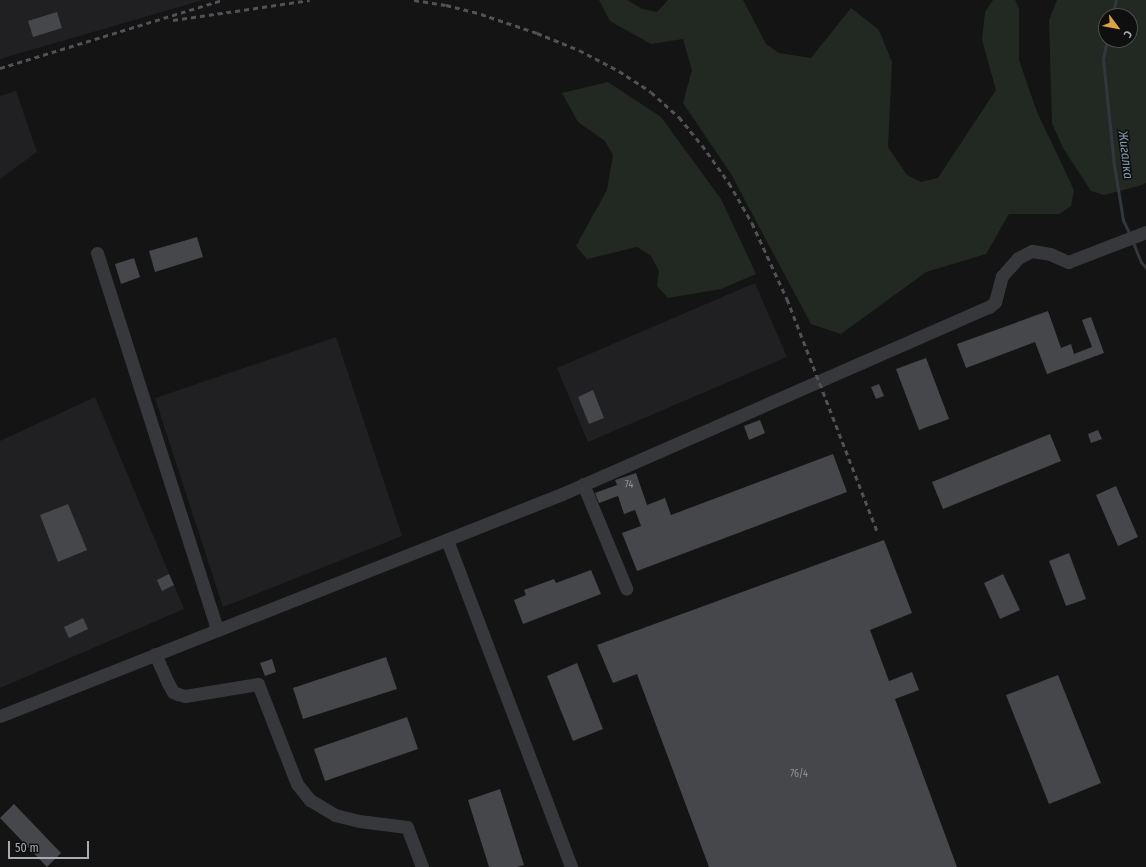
<!DOCTYPE html>
<meta charset="utf-8">
<style>
body{margin:0}
#map{position:relative;width:1146px;height:867px;overflow:hidden;background:#141415;font-family:"Fira Sans Condensed",sans-serif}
div>[style]{position:absolute}
.built>*{inset:0;background:#202022}
.green>*{inset:0;background:#222923}
.stream>*{height:3px;margin:-1.5px;padding:0 1.5px;transform-origin:1.5px;border-radius:1.5px;background:#30383e}
.building>*{inset:0;background:#46474a}
.minor>*{height:13px;margin:-6.5px;padding:0 6.5px;transform-origin:6.5px;border-radius:6.5px;background:#37383b}
.rail>*{height:3px;margin-top:-1.5px;transform-origin:0;background:repeating-linear-gradient(90deg,#505256 0 5px,transparent 0 9px)}
span{translate:-50% -50%;white-space:nowrap;text-align:center;line-height:1.15;-webkit-text-stroke:3px #0f0f10;paint-order:stroke}
.number-label{font-size:10px;color:#8f9299}
.number-label span{-webkit-text-stroke-width:0}
.water-label{font-size:13px;color:#8299aa;font-style:italic}
.north{position:absolute;left:1098px;top:8px;width:40px;height:40px;box-sizing:border-box;background:#0f0f10;border:1px solid #4c4d51;border-radius:50%;rotate:122deg;font-size:11px;font-weight:700;line-height:16px;text-align:center;color:#a7abb3}
.north::after{content:'';display:block;margin:auto;width:14px;height:18px;background:#daa246;clip-path:polygon(50% 0,100% 100%,50% 72%,0 100%)}
.scale{position:absolute;left:8px;top:841px;width:81px;height:18px;box-sizing:border-box;border:2px solid #a7abb3;border-top:0;padding-left:5px;font-size:12px;line-height:14px;white-space:nowrap;color:#a7abb3;-webkit-text-stroke:3px #0f0f10;paint-order:stroke}
</style>
<div id="map">
<div class="built">
<div style="clip-path:polygon(0 0,203px 0,0 59px)"></div>
<div style="clip-path:polygon(16px 91px,37px 152px,0 179px,0 96px)"></div>
<div style="clip-path:polygon(755px 283px,787px 357px,588px 442px,557px 368px)"></div>
<div style="clip-path:polygon(336px 337px,402px 536px,223px 607px,155px 398px)"></div>
<div style="clip-path:polygon(95px 397px,184px 609px,0 688px,0 441px)"></div>
</div>
<div class="green">
<div style="clip-path:polygon(599px 0,627px 0,642px 9px,657px 12px,668px 0,743px 0,766px 44px,779px 53px,811px 58px,851px 8px,879px 30px,892px 62px,888px 147px,907px 175px,921px 182px,938px 178px,996px 90px,982px 40px,985px 12px,993px 0,1015px 0,1019px 8px,1019px 60px,1037px 112px,1074px 190px,1071px 206px,1059px 214px,1009px 214px,986px 254px,926px 272px,841px 334px,811px 324px,731px 174px,683px 103px,692px 70px,683px 39px,651px 44px,610px 21px)"></div>
<div style="clip-path:polygon(evenodd,1057px 0,1146px 0,1146px 183px,1142px 185px,1104px 195px,1091px 191px,1063px 148px,1052px 123px,1049px 20px,1057px 0,1106px 16px,1130px 16px,1130px 40px,1106px 40px,1106px 16px)"></div>
<div style="clip-path:polygon(608px 82px,661px 117px,721px 199px,756px 274px,721px 289px,668px 298px,657px 286px,659px 271px,651px 256px,637px 247px,587px 259px,576px 246px,607px 190px,613px 155px,605px 141px,578px 122px,562px 93px)"></div>
</div>
<div class="stream">
<div style="left:1112px;top:16px;width:16px;rotate:-76deg"></div>
<div style="left:1107px;top:40px;width:19px;rotate:102deg"></div>
<div style="left:1103px;top:59px;width:107px;rotate:84.1deg"></div>
<div style="left:1114px;top:165px;width:56px;rotate:80.7deg"></div>
<div style="left:1123px;top:220px;width:17px;rotate:65deg"></div>
<div style="left:1132px;top:240px;width:24px;rotate:68deg"></div>
<div style="left:1141px;top:262px;width:8px;rotate:50deg"></div>
</div>
<div class="building">
<div style="clip-path:polygon(57px 12px,62px 28px,33px 37px,28px 21px)"></div>
<div style="clip-path:polygon(197px 237px,203px 257px,155px 272px,149px 251px)"></div>
<div style="clip-path:polygon(134px 258px,140px 277px,121px 284px,115px 264px)"></div>
<div style="clip-path:polygon(1048px 311px,1061px 348px,1071px 344px,1074px 354px,1092px 347px,1082px 320px,1091px 317px,1104px 353px,1047px 374px,1035px 342px,966px 368px,957px 344px)"></div>
<div style="clip-path:polygon(926px 358px,949px 419px,919px 430px,896px 369px)"></div>
<div style="clip-path:polygon(879px 384px,884px 396px,876px 399px,871px 387px)"></div>
<div style="clip-path:polygon(593px 390px,604px 418px,589px 424px,578px 397px)"></div>
<div style="clip-path:polygon(760px 420px,765px 433px,749px 440px,744px 426px)"></div>
<div style="clip-path:polygon(1098px 430px,1102px 439px,1091px 443px,1088px 434px)"></div>
<div style="clip-path:polygon(1050px 434px,1061px 461px,943px 509px,932px 482px)"></div>
<div style="clip-path:polygon(833px 454px,847px 492px,637px 571px,622px 533px,641px 526px,635px 510px,624px 514px,618px 496px,599px 503px,595px 493px,617px 485px,615px 480px,636px 473px,647px 505px,665px 498px,671px 515px)"></div>
<div style="clip-path:polygon(1116px 486px,1138px 537px,1118px 546px,1096px 495px)"></div>
<div style="clip-path:polygon(68px 504px,87px 550px,58px 562px,40px 515px)"></div>
<div style="clip-path:polygon(884px 540px,912px 613px,870px 630px,889px 681px,912px 672px,919px 690px,895px 699px,957px 867px,709px 867px,637px 674px,613px 683px,597px 645px)"></div>
<div style="clip-path:polygon(1069px 553px,1086px 599px,1066px 606px,1049px 561px)"></div>
<div style="clip-path:polygon(591px 570px,601px 594px,523px 624px,514px 600px,526px 595px,524px 590px,554px 579px,556px 583px)"></div>
<div style="clip-path:polygon(169px 574px,174px 585px,162px 591px,157px 580px)"></div>
<div style="clip-path:polygon(1003px 574px,1020px 610px,1000px 619px,984px 583px)"></div>
<div style="clip-path:polygon(83px 618px,88px 629px,69px 638px,64px 627px)"></div>
<div style="clip-path:polygon(386px 657px,397px 689px,303px 719px,293px 688px)"></div>
<div style="clip-path:polygon(272px 659px,276px 672px,265px 676px,260px 663px)"></div>
<div style="clip-path:polygon(577px 663px,603px 729px,573px 741px,547px 676px)"></div>
<div style="clip-path:polygon(1058px 675px,1101px 783px,1049px 804px,1006px 695px)"></div>
<div style="clip-path:polygon(407px 717px,418px 749px,325px 781px,314px 749px)"></div>
<div style="clip-path:polygon(500px 789px,524px 865px,517px 867px,489px 867px,468px 800px)"></div>
<div style="clip-path:polygon(14px 804px,61px 853px,47px 867px,0 818px)"></div>
</div>
<div class="minor">
<div style="left:97px;top:253px;width:396px;rotate:72.3deg"></div>
<div style="left:583px;top:484px;width:113px;rotate:67.5deg"></div>
<div style="left:447px;top:540px;width:350px;rotate:69.2deg"></div>
<div style="left:155px;top:654px;width:32px;rotate:66deg"></div>
<div style="left:168px;top:683px;width:10px;rotate:61deg"></div>
<div style="left:173px;top:692px;width:5px;rotate:22deg"></div>
<div style="left:178px;top:694px;width:7px;rotate:16deg"></div>
<div style="left:185px;top:696px;width:74px;rotate:-9.3deg"></div>
<div style="left:258px;top:684px;width:107px;rotate:68.7deg"></div>
<div style="left:297px;top:784px;width:21px;rotate:51deg"></div>
<div style="left:310px;top:800px;width:29px;rotate:31deg"></div>
<div style="left:335px;top:815px;width:25px;rotate:14deg"></div>
<div style="left:359px;top:821px;width:48px;rotate:7.1deg"></div>
<div style="left:407px;top:827px;width:43px;rotate:69.4deg"></div>
<div style="left:0;top:716px;width:604px;rotate:-21.55deg"></div>
<div style="left:562px;top:494px;width:466px;rotate:-23.7deg"></div>
<div style="left:989px;top:307px;width:8px;rotate:-40deg"></div>
<div style="left:995px;top:302px;width:27px;rotate:-75deg"></div>
<div style="left:1002px;top:276px;width:24px;rotate:-48deg"></div>
<div style="left:1018px;top:258px;width:16px;rotate:-27deg"></div>
<div style="left:1032px;top:251px;width:18px;rotate:9deg"></div>
<div style="left:1050px;top:254px;width:20px;rotate:24deg"></div>
<div style="left:1068px;top:262px;width:84px;rotate:-21deg"></div>
</div>
<div class="rail">
<div style="left:414px;top:0;width:32px;rotate:9deg"></div>
<div style="left:446px;top:5px;width:36px;rotate:14deg"></div>
<div style="left:481px;top:14px;width:59px;rotate:18.7deg"></div>
<div style="left:537px;top:33px;width:45px;rotate:22deg"></div>
<div style="left:579px;top:50px;width:45px;rotate:27.7deg"></div>
<div style="left:619px;top:71px;width:38px;rotate:33deg"></div>
<div style="left:651px;top:92px;width:38px;rotate:42deg"></div>
<div style="left:679px;top:117px;width:36px;rotate:51deg"></div>
<div style="left:702px;top:145px;width:47px;rotate:54.6deg"></div>
<div style="left:729px;top:183px;width:46px;rotate:60.1deg"></div>
<div style="left:752px;top:223px;width:84px;rotate:65.3deg"></div>
<div style="left:787px;top:299px;width:249px;rotate:68.8deg"></div>
<div style="left:173px;top:20px;width:138px;rotate:-8.3deg"></div>
<div style="left:0;top:68px;width:232px;rotate:-17deg"></div>
</div>
<div class="number-label">
<span style="left:629px;top:486px">74</span>
<span style="left:799px;top:775px">76/4</span>
</div>
<div class="water-label">
<span style="left:1125px;top:155px;rotate:83deg">Жигалка</span>
</div>
<div class="north">С</div>
<div class="scale">50 m</div>
</div>
